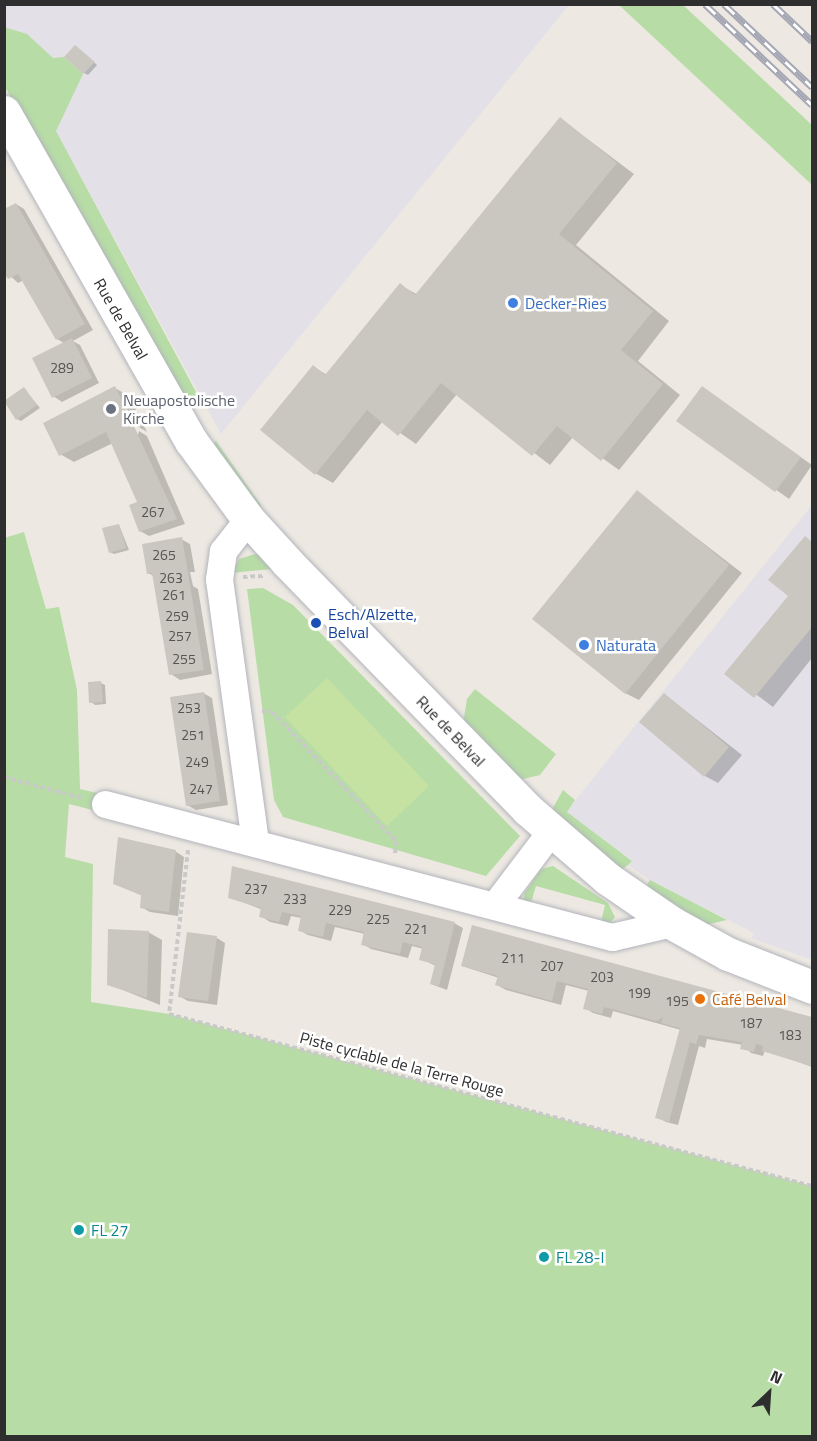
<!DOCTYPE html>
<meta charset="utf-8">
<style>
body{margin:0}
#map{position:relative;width:817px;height:1441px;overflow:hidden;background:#ede9e2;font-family:"Titillium Web",sans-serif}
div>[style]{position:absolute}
.industrial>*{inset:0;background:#e3e1e7}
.green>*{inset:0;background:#b7dca6}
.pitch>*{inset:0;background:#c6e2a3}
.shadow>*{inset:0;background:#0003}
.building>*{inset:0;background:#cac7c0}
.path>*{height:4px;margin-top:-2px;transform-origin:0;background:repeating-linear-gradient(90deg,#c9c9c9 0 4.5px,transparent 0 7.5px)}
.roads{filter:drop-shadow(0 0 2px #b3b4bc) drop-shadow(0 0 2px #b3b4bc)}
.minor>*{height:27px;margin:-13.5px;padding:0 13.5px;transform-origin:13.5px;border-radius:13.5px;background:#fff}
.secondary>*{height:33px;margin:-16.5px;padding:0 16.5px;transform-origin:16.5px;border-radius:16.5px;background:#fff}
.rail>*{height:7px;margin-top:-3.5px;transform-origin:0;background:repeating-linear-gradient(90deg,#fff 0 14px,#a5a7b5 0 28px);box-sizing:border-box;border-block:2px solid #a5a7b5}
.dots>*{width:16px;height:16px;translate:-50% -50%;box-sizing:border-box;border:3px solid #fff;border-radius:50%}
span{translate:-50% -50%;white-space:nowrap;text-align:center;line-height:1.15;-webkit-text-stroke:5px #fff;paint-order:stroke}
.number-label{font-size:14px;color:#555452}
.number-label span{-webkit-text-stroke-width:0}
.shop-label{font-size:16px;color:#366cbe}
.left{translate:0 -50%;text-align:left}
.street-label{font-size:16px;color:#2e2e2e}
.worship-label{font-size:16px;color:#5b616d}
.transit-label{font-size:16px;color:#164399}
.food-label{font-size:16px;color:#c56008}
.culture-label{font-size:16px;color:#0d838f}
.frame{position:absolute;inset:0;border:6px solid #2e2e2e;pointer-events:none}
.north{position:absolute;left:739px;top:1363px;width:60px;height:60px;-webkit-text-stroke:4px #fff;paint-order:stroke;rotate:25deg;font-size:16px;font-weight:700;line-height:24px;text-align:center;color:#2e2e2e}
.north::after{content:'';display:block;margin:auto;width:21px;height:27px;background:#2e2e2e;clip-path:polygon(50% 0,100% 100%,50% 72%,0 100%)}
</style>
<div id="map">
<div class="industrial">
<div style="clip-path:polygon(4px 5px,569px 5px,221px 434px,5px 38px)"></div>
<div style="clip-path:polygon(812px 505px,812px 960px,751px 938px,754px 933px,650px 880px,628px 865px,632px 860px,566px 812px)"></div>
</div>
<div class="green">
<div style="clip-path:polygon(619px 5px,683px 5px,812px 125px,812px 185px)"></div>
<div style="clip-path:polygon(4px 27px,27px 34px,53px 58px,64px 57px,83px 74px,56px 131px,203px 405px,193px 406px,172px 387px,5px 87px)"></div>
<div style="clip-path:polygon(216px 441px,261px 505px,255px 511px,209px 448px)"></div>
<div style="clip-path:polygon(24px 532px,46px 609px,59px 607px,77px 690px,80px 789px,106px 795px,104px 813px,69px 804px,65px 857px,93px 864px,91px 1002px,169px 1014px,812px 1186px,812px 1436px,5px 1436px,4px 538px)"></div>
<div style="clip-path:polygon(255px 554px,263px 556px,272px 569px,231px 573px,239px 559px)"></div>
<div style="clip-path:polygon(263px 588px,293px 605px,520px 836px,486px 876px,283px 817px,274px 800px,247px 589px)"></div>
<div style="clip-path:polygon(475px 689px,556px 754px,540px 775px,519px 780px,463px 724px,467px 699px)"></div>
<div style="clip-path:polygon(563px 790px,575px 800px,567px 812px,632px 861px,628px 865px,621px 870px,550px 813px)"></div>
<div style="clip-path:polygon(553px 866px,608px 903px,615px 917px,609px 924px,601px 922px,605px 905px,536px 886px,531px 903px,524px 900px,524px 894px,541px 869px)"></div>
<div style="clip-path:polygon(650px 880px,727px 920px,705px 925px,645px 888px)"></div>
</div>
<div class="pitch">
<div style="clip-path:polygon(327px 678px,429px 786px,387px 826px,285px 717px)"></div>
</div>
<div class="shadow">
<div style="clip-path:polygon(80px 50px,97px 65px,88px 75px,84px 73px)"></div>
<div style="clip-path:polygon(561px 119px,634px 174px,576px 245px,669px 321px,638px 361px,680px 395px,619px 470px,573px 437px,550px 465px,457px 394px,416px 444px,383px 421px,333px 483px,315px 473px,314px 367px,327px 375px,400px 285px,418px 295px)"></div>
<div style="clip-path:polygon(16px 204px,24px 209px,93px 330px,73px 341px,80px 345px,99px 383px,62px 402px,53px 396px,64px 343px,57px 339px,24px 280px,18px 283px,4px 270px)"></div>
<div style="clip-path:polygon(115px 388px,129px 396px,147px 432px,137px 426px,119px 397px,138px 435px,139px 431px,147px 436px,185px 524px,149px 536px,140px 531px,139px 503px,113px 443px,74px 462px,60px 454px)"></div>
<div style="clip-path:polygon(702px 388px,812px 465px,789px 499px,679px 421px)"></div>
<div style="clip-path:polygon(24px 389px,40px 408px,21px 421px,17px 419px)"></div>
<div style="clip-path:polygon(637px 492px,742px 573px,639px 700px,625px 693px)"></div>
<div style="clip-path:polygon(119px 525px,129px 550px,114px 554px,110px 552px)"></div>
<div style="clip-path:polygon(805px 538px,812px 542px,812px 658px,773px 707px,727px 673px,790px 596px)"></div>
<div style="clip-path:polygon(181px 539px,190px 544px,195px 572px,190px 572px,193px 586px,198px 589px,212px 674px,180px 680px,171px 674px,154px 576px,148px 573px)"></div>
<div style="clip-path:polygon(101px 683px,105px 685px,106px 704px,95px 705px,91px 702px)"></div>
<div style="clip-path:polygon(203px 693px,212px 698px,228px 805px,196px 810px,187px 805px)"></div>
<div style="clip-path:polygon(664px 694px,742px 755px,718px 783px,705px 776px)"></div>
<div style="clip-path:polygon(175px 851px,184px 857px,178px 916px,150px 912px,141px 907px,143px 896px,115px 884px)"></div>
<div style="clip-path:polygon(230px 897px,454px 923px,463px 928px,447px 990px,431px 984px,436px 966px,421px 959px,424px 949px,412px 946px,408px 958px,371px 949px,363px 944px,365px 934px,335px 927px,331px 941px,308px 935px,299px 930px,302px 918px,291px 916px,288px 926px,270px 922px,261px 916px,263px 910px)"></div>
<div style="clip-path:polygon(473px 927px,812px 1019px,812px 1067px,765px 1050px,763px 1056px,751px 1053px,743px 1045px,707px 1039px,705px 1048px,699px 1046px,678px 1125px,666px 1122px,657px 1117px,681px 1030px,613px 1011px,611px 1018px,593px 1013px,585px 1008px,589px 991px,566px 985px,561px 1005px,506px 990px,497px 985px,499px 978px,462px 966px)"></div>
<div style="clip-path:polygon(148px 932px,162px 940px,160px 1005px,108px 984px)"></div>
<div style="clip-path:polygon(217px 938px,225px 943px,217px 1005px,188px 1001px,179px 996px)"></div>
</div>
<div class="building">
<div style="clip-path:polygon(75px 45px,95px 62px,83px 74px,64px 57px)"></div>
<div style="clip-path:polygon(560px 117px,617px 163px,559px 234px,653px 311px,621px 350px,663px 384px,601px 461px,557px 426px,532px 456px,441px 383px,398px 436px,367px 410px,315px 475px,260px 430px,313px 365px,325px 375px,400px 283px,415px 295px)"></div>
<div style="clip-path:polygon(16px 203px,85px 324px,56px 340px,18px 274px,8px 279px,4px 273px,4px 209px)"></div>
<div style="clip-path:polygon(72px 338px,92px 378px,52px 398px,32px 358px)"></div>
<div style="clip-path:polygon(115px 386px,177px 519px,139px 532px,129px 505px,137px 502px,106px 432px,59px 456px,43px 423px)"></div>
<div style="clip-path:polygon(702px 386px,801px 457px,775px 492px,676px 421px)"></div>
<div style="clip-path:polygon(24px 387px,37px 405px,16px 420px,4px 401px)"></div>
<div style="clip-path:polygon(637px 490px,729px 565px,625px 694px,532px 619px)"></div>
<div style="clip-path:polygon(119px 524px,126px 548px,109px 553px,102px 528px)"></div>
<div style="clip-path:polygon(805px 536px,812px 542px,812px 627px,754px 698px,724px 674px,788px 596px,768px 580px)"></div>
<div style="clip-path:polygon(182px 537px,204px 670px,169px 675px,152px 573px,147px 574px,142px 544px)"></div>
<div style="clip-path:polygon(101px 681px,103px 702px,89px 703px,88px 682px)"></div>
<div style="clip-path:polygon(204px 692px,220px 801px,186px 806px,170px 697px)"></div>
<div style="clip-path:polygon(664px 693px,729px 747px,704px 777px,639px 722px)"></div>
<div style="clip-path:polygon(118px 837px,176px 850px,169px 912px,140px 908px,141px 895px,113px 884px)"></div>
<div style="clip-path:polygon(232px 866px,455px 922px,439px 986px,430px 984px,435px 964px,419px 960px,422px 947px,403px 942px,400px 954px,361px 945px,364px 932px,326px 923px,323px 937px,298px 931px,301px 916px,282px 912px,279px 922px,259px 917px,261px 908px,228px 898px)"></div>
<div style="clip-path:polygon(472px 925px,812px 1017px,811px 1066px,762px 1051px,763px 1046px,756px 1044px,754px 1052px,740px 1049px,742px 1042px,699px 1035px,696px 1044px,690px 1042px,669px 1122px,655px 1118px,680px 1028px,661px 1023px,663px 1017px,656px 1021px,604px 1007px,602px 1014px,583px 1009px,588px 989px,557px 981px,552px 1001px,495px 985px,498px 976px,461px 966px)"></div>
<div style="clip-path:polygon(108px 929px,149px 931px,147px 998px,107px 985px)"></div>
<div style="clip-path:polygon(187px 932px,217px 936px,208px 1001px,178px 997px)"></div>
</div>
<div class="path">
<div style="left:243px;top:577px;width:20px;rotate:-3deg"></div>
<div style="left:262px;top:711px;width:10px;rotate:6deg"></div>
<div style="left:272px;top:712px;width:179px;rotate:46.1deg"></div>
<div style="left:396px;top:841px;width:14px;rotate:94deg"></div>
<div style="left:4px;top:777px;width:81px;rotate:15.1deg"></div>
<div style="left:188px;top:850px;width:165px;rotate:96.6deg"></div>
<div style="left:169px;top:1014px;width:666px;rotate:14.98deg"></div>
</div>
<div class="roads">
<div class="minor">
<div style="left:248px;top:519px;width:41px;rotate:128deg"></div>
<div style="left:223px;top:551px;width:28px;rotate:98deg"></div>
<div style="left:219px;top:579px;width:265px;rotate:82.2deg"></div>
<div style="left:105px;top:804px;width:524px;rotate:14.7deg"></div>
<div style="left:612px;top:937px;width:62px;rotate:-13.1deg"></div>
<div style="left:495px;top:905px;width:93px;rotate:-52.9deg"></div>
</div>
<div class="secondary">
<div style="left:4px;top:112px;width:378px;rotate:60.4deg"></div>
<div style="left:191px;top:441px;width:97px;rotate:53.8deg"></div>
<div style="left:248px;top:519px;width:59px;rotate:47.7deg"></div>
<div style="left:288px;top:563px;width:343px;rotate:45.8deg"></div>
<div style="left:527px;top:809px;width:107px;rotate:40.8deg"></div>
<div style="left:608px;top:879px;width:78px;rotate:34.5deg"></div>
<div style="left:672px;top:923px;width:64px;rotate:29deg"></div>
<div style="left:728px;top:954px;width:90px;rotate:21.4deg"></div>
</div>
</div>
<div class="rail">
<div style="left:705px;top:4px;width:147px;rotate:43.3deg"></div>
<div style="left:724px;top:4px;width:121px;rotate:43.3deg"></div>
<div style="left:773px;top:4px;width:54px;rotate:43.5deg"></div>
</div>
<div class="dots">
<div style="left:513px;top:303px;background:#3f7fe0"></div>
<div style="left:111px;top:409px;background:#6b7280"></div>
<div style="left:316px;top:623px;background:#1a4fb4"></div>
<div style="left:584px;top:645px;background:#3f7fe0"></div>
<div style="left:700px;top:999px;background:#e8710a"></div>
<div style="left:79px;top:1230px;background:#0f9aa8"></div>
<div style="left:544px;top:1257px;background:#0f9aa8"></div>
</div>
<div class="number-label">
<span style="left:62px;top:368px">289</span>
<span style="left:153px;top:512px">267</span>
<span style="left:164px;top:555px">265</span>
<span style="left:171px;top:578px">263</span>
<span style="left:174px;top:595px">261</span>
<span style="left:177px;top:616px">259</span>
<span style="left:180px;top:636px">257</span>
<span style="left:184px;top:659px">255</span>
<span style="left:189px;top:708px">253</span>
<span style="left:193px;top:735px">251</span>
<span style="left:197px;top:762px">249</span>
<span style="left:201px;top:789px">247</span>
<span style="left:256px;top:889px">237</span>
<span style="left:295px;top:899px">233</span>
<span style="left:340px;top:910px">229</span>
<span style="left:378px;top:919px">225</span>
<span style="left:416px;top:929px">221</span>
<span style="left:513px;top:958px">211</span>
<span style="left:552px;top:966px">207</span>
<span style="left:602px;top:977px">203</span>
<span style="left:639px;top:993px">199</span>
<span style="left:677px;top:1001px">195</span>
<span style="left:751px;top:1023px">187</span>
<span style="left:790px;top:1035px">183</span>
</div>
<div class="shop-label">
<span class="left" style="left:525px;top:303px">Decker-Ries</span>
<span class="left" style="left:596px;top:645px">Naturata</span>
</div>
<div class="street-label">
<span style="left:121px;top:319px;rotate:60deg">Rue de Belval</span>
<span style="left:451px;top:731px;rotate:46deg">Rue de Belval</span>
<span style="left:402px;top:1064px;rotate:15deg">Piste cyclable de la Terre Rouge</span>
</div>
<div class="worship-label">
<span class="left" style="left:123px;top:409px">Neuapostolische<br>Kirche</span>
</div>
<div class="transit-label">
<span class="left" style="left:328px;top:623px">Esch/Alzette,<br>Belval</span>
</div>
<div class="food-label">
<span class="left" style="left:712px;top:999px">Café Belval</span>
</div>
<div class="culture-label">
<span class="left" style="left:91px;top:1230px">FL 27</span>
<span class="left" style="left:556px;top:1257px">FL 28-I</span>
</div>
<div class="frame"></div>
<div class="north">N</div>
</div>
